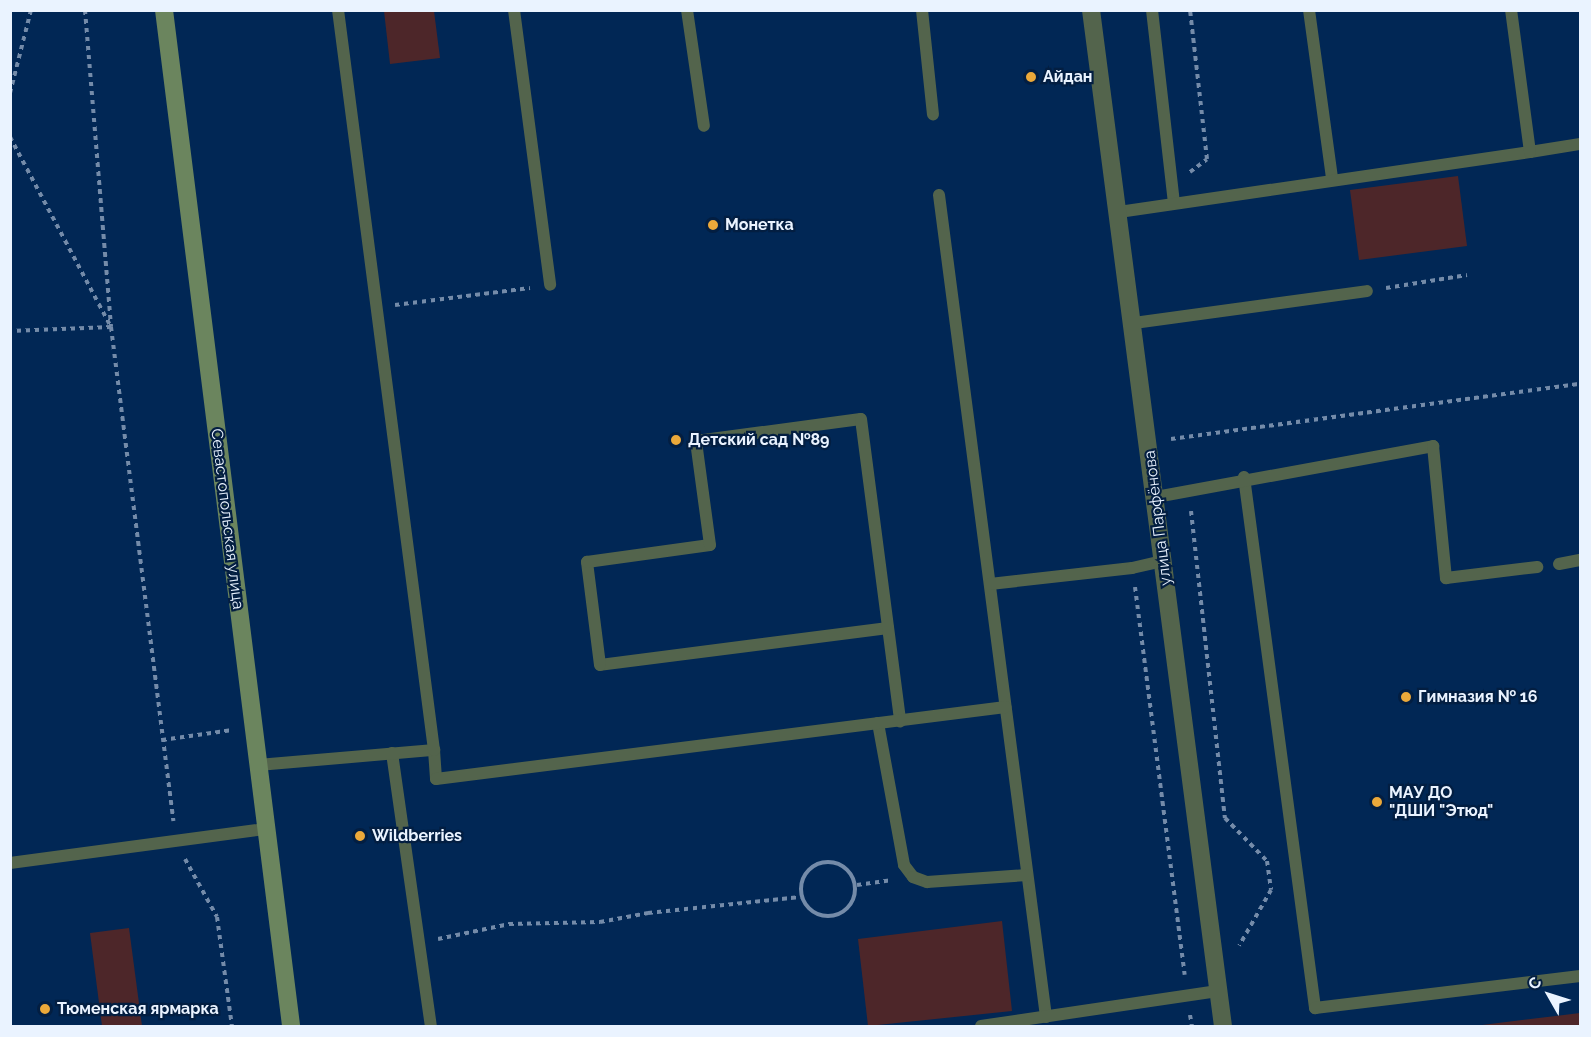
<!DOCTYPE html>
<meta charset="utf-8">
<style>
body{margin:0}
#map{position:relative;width:1591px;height:1037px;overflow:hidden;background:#012755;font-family:Raleway,sans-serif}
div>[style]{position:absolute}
.green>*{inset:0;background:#4d2629}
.path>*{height:4px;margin-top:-2px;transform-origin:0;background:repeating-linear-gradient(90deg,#748ba9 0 4.5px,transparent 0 9px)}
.path>.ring{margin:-2px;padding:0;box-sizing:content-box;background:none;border:4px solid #748ba9;border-radius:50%}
.lane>*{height:12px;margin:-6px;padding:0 6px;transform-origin:6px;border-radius:6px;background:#53644c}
.street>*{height:18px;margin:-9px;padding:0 9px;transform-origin:9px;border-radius:9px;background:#53644c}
.secondary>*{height:18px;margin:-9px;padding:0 9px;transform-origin:9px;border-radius:9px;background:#6b855e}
.dots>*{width:16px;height:16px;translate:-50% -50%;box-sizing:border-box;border:3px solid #031e41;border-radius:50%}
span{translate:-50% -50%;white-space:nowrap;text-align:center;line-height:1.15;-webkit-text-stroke:4.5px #031e41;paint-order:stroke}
.poi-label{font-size:16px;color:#eaf3ff;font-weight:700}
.left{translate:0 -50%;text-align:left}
.street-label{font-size:16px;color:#eaf3ff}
.frame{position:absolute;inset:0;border:12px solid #eaf3ff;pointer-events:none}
.north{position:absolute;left:1519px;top:965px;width:60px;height:60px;-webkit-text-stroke:4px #031e41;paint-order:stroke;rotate:309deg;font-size:16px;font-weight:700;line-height:24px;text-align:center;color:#eaf3ff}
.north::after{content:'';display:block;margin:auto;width:21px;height:27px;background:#eaf3ff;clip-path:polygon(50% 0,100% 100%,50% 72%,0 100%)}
</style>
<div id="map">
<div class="green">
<div style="clip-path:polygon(384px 11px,434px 11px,440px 58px,390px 64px)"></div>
<div style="clip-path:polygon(1458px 176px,1467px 246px,1359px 260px,1350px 190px)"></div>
<div style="clip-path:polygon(1002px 921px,1012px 1011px,868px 1026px,858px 939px)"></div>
<div style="clip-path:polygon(129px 928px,142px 1026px,102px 1026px,90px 933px)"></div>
<div style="clip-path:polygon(1580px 1013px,1580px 1026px,1474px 1026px)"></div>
</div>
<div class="path">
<div style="left:85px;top:10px;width:318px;rotate:85.3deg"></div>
<div style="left:111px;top:327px;width:498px;rotate:82.8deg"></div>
<div style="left:10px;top:93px;width:86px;rotate:-75.8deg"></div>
<div style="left:10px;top:137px;width:215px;rotate:62deg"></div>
<div style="left:111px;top:327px;width:101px;rotate:177.7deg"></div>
<div style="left:1190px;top:172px;width:21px;rotate:-37deg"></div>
<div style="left:1207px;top:159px;width:150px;rotate:-96.5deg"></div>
<div style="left:1386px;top:288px;width:82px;rotate:-9.1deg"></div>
<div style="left:395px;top:305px;width:136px;rotate:-7.2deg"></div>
<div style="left:1171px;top:439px;width:413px;rotate:-7.7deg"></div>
<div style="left:1191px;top:511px;width:309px;rotate:83.7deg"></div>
<div style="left:1225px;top:818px;width:60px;rotate:45.7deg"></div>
<div style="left:1267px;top:861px;width:29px;rotate:82deg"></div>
<div style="left:1271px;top:890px;width:64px;rotate:119.7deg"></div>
<div style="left:1135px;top:587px;width:391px;rotate:82.7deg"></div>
<div style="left:162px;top:740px;width:71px;rotate:-8.1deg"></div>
<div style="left:185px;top:859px;width:66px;rotate:61.1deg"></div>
<div style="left:217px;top:917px;width:110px;rotate:82.2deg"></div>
<div class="ring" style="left:801px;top:862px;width:50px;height:50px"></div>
<div style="left:857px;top:885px;width:34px;rotate:-8deg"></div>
<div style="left:438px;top:939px;width:73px;rotate:-11.9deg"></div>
<div style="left:509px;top:924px;width:91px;rotate:-1.3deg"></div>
<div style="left:600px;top:922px;width:49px;rotate:-10.6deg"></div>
<div style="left:648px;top:913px;width:153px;rotate:-6deg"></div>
<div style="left:1190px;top:1015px;width:11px;rotate:80deg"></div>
</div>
<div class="lane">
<div style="left:514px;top:10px;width:277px;rotate:82.5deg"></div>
<div style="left:687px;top:10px;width:117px;rotate:81.7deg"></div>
<div style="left:922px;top:10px;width:105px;rotate:84deg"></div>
<div style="left:1152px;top:10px;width:194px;rotate:83.5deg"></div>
<div style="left:1309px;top:10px;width:171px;rotate:82.2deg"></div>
<div style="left:1530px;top:152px;width:51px;rotate:-9.1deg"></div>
<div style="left:939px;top:195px;width:829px;rotate:82.58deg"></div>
<div style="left:1119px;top:212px;width:415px;rotate:-8.3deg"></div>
<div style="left:1530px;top:152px;width:143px;rotate:-97.6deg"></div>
<div style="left:1134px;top:323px;width:235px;rotate:-7.8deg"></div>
<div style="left:1244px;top:477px;width:536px;rotate:82.38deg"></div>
<div style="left:1315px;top:1008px;width:267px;rotate:-6.9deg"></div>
<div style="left:1156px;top:497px;width:282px;rotate:-10.4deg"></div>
<div style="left:1433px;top:446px;width:133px;rotate:84.4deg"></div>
<div style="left:1446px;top:578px;width:92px;rotate:-6.9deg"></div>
<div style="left:1559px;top:564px;width:21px;rotate:-11deg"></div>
<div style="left:990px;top:584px;width:143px;rotate:-6.4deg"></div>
<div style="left:1132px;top:568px;width:32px;rotate:-13deg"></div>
<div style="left:888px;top:628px;width:290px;rotate:172.7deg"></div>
<div style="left:600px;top:665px;width:104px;rotate:-97.2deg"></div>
<div style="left:587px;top:562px;width:124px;rotate:-7.9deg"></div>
<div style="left:710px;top:545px;width:105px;rotate:-97.7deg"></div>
<div style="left:696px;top:441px;width:166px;rotate:-7.6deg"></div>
<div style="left:861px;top:419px;width:305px;rotate:82.6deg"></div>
<div style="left:878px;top:723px;width:144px;rotate:79.6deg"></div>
<div style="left:904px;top:865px;width:15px;rotate:53deg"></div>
<div style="left:913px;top:877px;width:15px;rotate:20deg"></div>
<div style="left:927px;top:882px;width:100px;rotate:-4deg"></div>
<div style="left:434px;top:750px;width:29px;rotate:86deg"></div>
<div style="left:436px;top:779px;width:574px;rotate:-7.21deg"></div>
<div style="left:392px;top:753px;width:276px;rotate:81.9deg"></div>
<div style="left:258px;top:765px;width:177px;rotate:-4.9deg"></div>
<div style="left:434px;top:750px;width:746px;rotate:-97.39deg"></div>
<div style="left:10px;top:863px;width:258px;rotate:-7.6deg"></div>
<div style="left:981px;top:1026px;width:241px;rotate:-8.4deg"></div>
</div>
<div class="street">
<div style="left:1091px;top:10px;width:1025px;rotate:82.6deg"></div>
</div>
<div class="secondary">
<div style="left:164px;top:10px;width:1024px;rotate:82.87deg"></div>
</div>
<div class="dots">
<div style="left:1031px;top:77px;background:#eca93a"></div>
<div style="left:713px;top:225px;background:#eca93a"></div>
<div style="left:676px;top:440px;background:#eca93a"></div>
<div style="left:1406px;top:697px;background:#eca93a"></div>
<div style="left:1377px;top:802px;background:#eca93a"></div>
<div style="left:360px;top:836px;background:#eca93a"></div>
<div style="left:45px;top:1009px;background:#eca93a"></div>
</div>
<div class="poi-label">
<span class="left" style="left:1043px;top:77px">Айдан</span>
<span class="left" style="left:725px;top:225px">Монетка</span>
<span class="left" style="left:688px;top:440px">Детский сад №89</span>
<span class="left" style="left:1418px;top:697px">Гимназия № 16</span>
<span class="left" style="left:1389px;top:802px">МАУ ДО<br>"ДШИ "Этюд"</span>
<span class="left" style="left:372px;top:836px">Wildberries</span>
<span class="left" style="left:57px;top:1009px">Тюменская ярмарка</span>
</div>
<div class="street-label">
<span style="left:1158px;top:518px;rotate:-97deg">улица Парфёнова</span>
<span style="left:227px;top:519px;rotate:83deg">Севастопольская улица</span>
</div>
<div class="frame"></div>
<div class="north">С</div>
</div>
